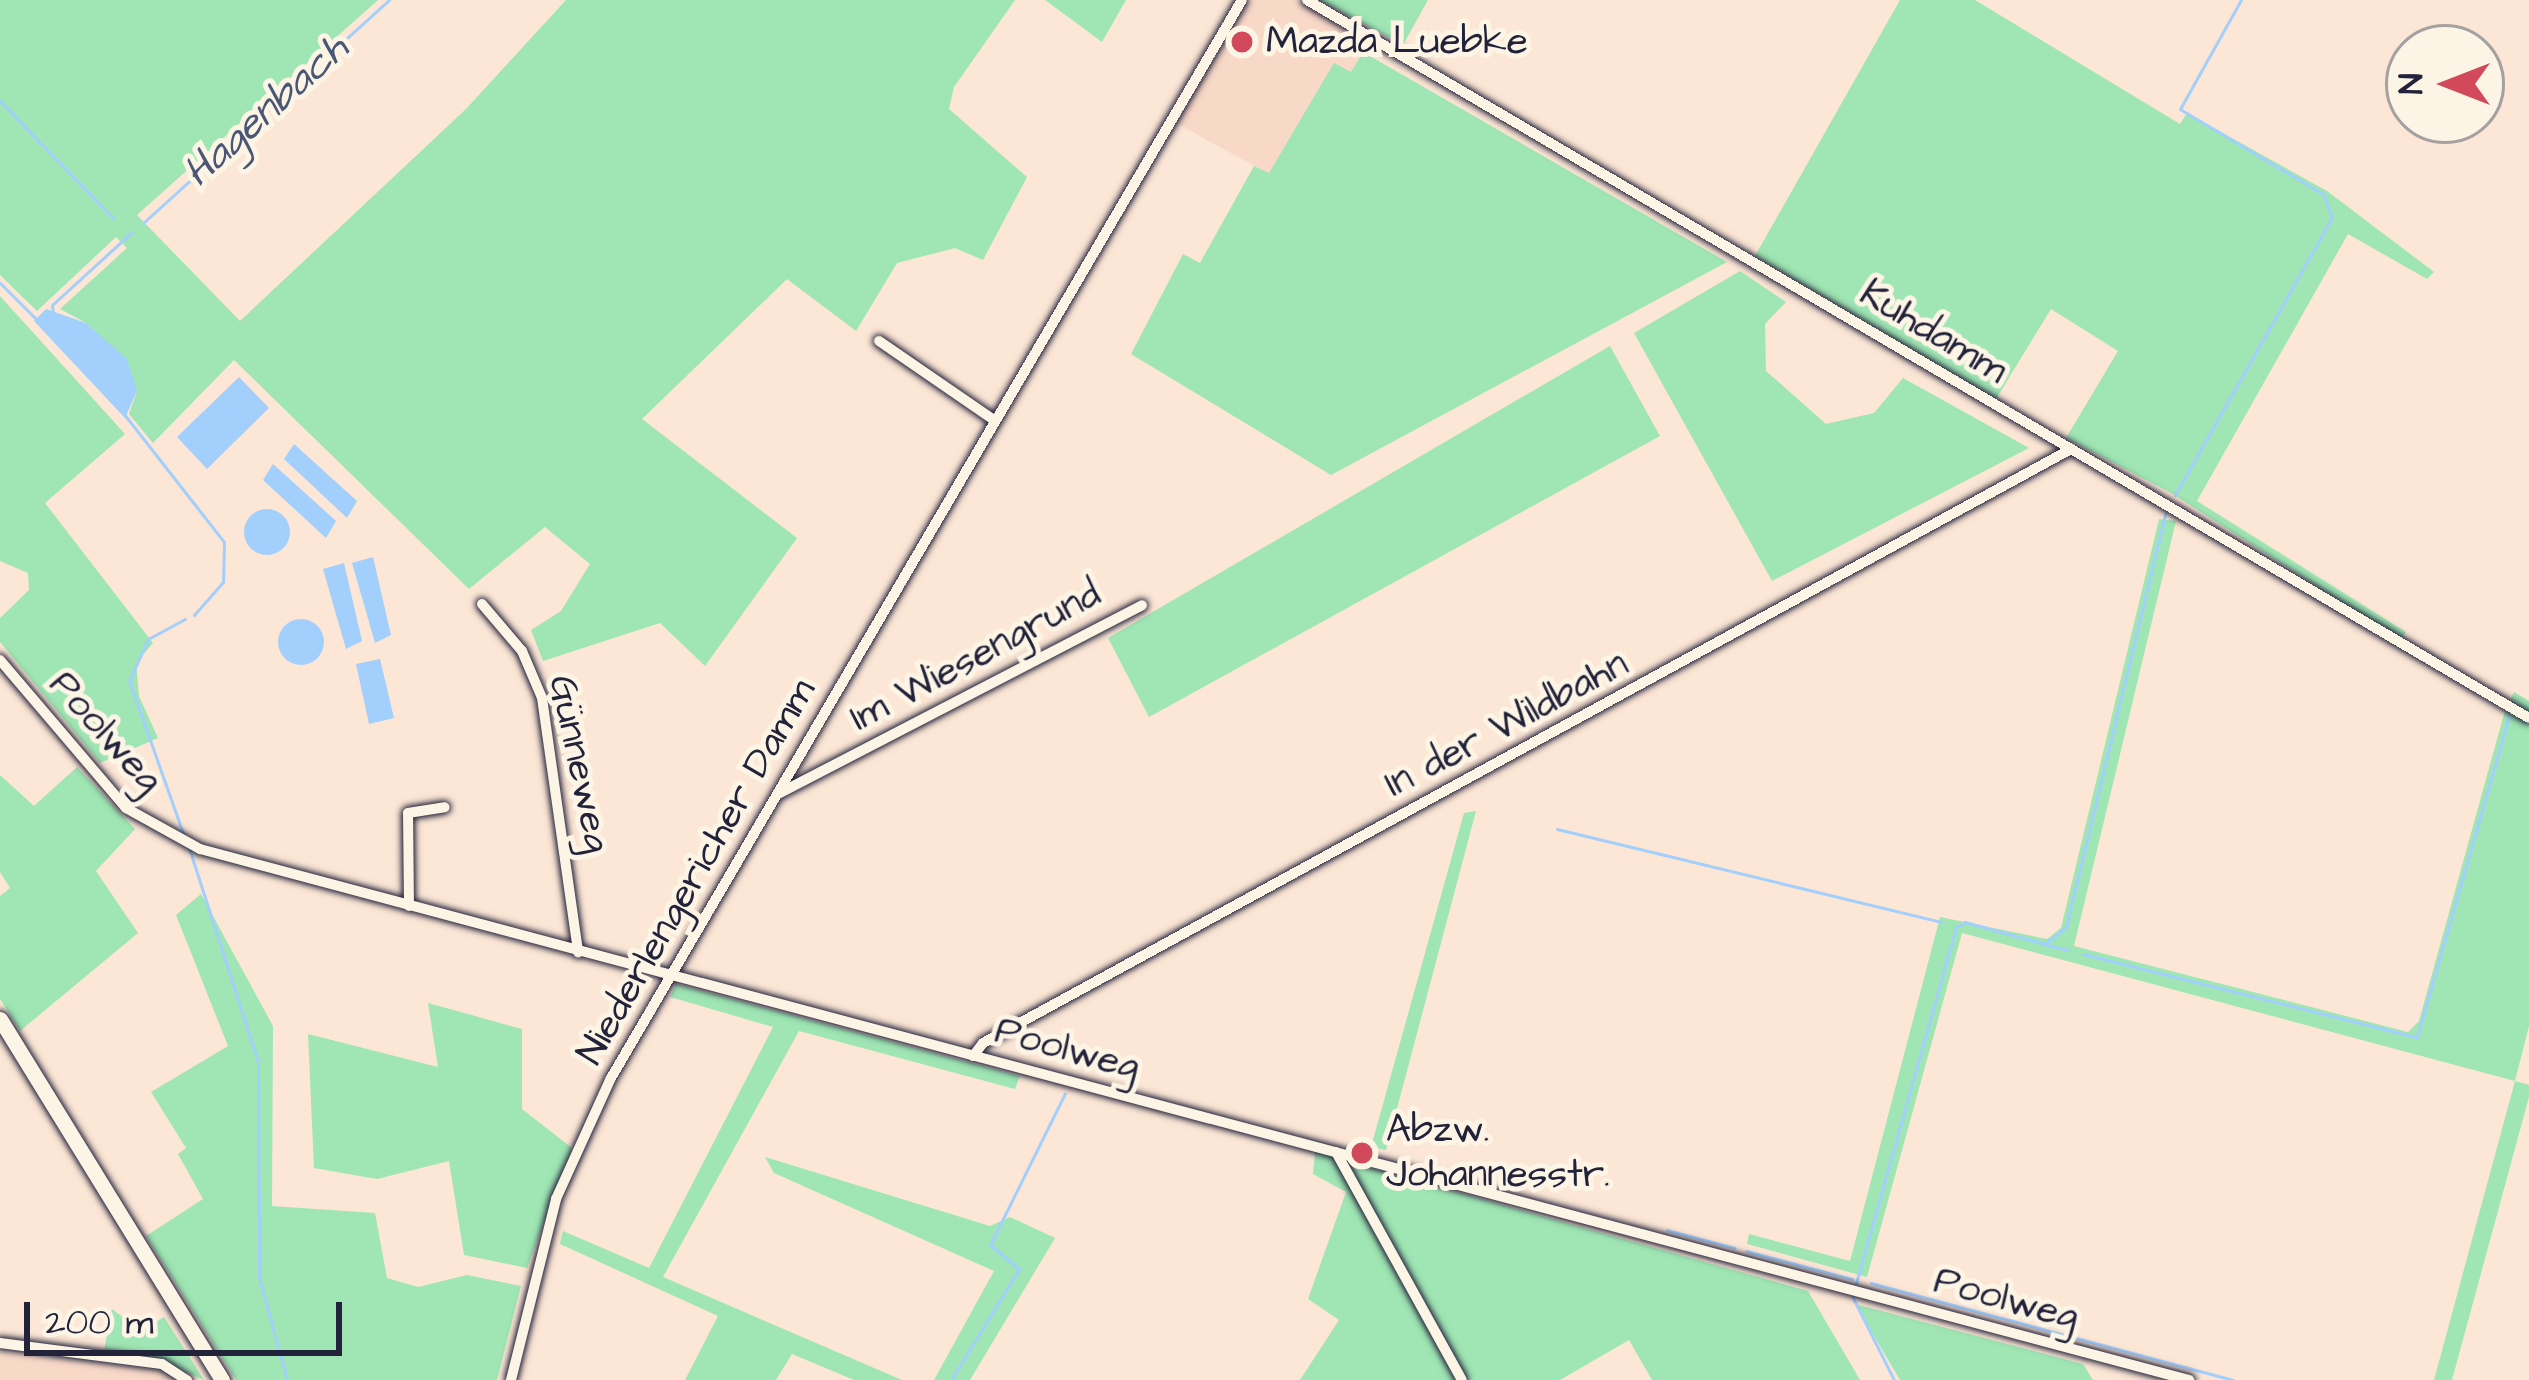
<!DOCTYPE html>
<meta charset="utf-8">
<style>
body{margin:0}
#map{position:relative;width:2529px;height:1380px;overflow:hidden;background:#fce6d5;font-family:"Architects Daughter",sans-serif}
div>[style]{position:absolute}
.built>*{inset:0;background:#f8d8c7}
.green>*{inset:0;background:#9fe6b4}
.water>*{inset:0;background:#a3cffd}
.round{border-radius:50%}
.stream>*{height:3px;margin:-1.5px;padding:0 1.5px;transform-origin:1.5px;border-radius:1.5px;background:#a3cffd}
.roads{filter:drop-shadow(0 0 3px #22223b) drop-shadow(0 0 3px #22223b)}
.street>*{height:10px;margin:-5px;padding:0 5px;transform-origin:5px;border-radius:5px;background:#fcf5e5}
.secondary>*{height:15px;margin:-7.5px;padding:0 7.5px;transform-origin:7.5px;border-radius:7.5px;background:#fcf5e5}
.dots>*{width:33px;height:33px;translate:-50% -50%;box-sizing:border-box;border:6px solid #fcf5e5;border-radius:50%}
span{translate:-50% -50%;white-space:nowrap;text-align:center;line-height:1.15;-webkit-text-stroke:10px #fcf5e5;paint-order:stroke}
.poi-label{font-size:39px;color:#22223b}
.left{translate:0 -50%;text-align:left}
.street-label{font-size:39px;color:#22223b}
.water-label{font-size:42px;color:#495675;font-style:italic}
.north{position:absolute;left:2385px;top:24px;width:120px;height:120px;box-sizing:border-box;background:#fcf5e5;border:3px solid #a5a1a1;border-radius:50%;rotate:270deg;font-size:33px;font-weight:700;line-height:48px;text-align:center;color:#22223b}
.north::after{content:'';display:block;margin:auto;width:42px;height:54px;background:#d1495b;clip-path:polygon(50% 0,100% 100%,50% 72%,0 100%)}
.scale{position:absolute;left:24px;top:1302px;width:318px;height:54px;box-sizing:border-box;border:6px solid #22223b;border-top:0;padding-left:15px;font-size:36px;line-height:42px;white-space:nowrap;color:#22223b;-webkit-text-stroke:9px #fcf5e5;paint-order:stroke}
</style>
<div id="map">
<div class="built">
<div style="clip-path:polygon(1249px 0,1296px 0,1369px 41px,1351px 72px,1334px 64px,1269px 174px,1176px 123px)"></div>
<div style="clip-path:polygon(0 1352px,159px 1370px,180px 1380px,0 1380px)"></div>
</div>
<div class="green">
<div style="clip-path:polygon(0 0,378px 0,137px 215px,240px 321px,466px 109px,566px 0,1015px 0,954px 87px,949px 109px,1027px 177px,983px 260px,955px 248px,897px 263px,856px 331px,787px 279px,642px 419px,797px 538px,705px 666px,660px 623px,543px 661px,531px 630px,561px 611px,590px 564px,545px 527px,469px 589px,234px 360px,153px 443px,129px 414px,137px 391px,86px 323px,60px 309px,127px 248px,116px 237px,37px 311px,0 275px)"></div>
<div style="clip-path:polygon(1045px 0,1126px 0,1102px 42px)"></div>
<div style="clip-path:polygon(1319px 0,1428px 0,1403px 45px)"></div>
<div style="clip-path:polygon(1900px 0,1975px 0,2180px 124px,2187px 113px,2327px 191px,2434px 272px,2427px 279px,2348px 234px,2197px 501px,2406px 632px,2401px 640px,2171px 493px,2066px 438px,2118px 351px,2051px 309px,1996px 399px,1755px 256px)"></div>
<div style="clip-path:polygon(1363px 52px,1727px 262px,1331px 475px,1131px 354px,1183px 254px,1200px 263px,1254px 166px,1269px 173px,1334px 63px,1351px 72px)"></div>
<div style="clip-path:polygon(1740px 271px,1786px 302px,1765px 324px,1766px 371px,1826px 424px,1874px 413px,1903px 378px,2029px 448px,1772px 581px,1634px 333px)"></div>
<div style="clip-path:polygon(0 296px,125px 434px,45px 503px,153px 643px,136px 663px,139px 696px,158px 738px,100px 763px,0 642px,0 618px,29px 590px,28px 573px,0 561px)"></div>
<div style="clip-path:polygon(1610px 346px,1660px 436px,1149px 717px,1108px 638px)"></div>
<div style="clip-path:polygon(2159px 519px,2176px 521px,2074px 946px,2408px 1032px,2419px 1021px,2504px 714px,2514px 692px,2529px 701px,2529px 1026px,2515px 1081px,2529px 1085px,2529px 1097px,2452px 1380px,2434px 1380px,2515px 1081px,1962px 933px,1867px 1277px,1747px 1244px,1749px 1234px,1850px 1261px,1940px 917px,2047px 939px,2061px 928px)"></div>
<div style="clip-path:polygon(77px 767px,135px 829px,96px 871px,138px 933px,20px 1031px,0 999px,0 896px,10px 888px,0 872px,0 775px,34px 806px)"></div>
<div style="clip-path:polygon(1476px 811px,1386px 1150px,1371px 1147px,1464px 813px)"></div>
<div style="clip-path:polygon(201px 894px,273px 1026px,272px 1206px,375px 1213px,387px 1278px,418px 1287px,467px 1275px,521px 1286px,497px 1380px,236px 1380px,146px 1236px,203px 1199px,178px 1154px,186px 1148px,151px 1092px,228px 1046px,176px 915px)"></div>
<div style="clip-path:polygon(676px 984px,1020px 1076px,1015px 1089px,799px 1031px,663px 1277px,902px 1380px,854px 1380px,792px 1354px,776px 1380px,685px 1380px,718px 1316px,560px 1244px,563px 1231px,649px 1268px,773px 1027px,670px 997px)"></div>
<div style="clip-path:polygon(428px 1003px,522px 1029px,522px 1109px,572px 1148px,527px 1268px,464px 1255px,449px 1161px,377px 1179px,314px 1168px,308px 1034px,438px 1067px)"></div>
<div style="clip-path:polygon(1315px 1152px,1808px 1291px,1860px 1380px,1652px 1380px,1629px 1340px,1560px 1380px,1300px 1380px,1339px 1320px,1308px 1299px,1346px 1192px,1313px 1174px)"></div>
<div style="clip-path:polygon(765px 1157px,990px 1226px,1010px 1217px,1055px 1238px,970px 1380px,934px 1380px,994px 1271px,774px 1173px)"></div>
<div style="clip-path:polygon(1855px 1304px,2083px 1364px,2093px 1380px,1900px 1380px)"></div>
<div style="clip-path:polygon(112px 1309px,141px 1331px,164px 1317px,204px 1380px,156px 1359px,104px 1351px)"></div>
</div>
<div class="water">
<div style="clip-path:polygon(46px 309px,86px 323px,127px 359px,137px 391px,125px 418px,34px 321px)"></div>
<div style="clip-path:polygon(239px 377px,269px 408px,207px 469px,177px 437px)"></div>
<div style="clip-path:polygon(294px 444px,357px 501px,347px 518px,284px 459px)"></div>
<div style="clip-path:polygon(273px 464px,336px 521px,326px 538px,263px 480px)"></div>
<div class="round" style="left:244px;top:509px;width:46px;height:46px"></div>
<div style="clip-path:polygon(373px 557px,391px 635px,375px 643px,352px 563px)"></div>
<div style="clip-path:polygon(344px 563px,362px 641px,346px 649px,323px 569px)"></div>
<div class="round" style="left:278px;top:619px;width:46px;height:46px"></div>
<div style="clip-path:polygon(380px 659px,394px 718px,369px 724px,356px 664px)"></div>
</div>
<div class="stream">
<div style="left:0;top:101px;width:163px;rotate:46deg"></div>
<div style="left:143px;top:223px;width:332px;rotate:-42.2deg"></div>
<div style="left:0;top:283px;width:51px;rotate:45deg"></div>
<div style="left:53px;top:314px;width:9px;rotate:-96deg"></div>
<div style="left:52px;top:305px;width:108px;rotate:-42.4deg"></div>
<div style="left:124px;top:414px;width:162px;rotate:52deg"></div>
<div style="left:224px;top:542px;width:40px;rotate:91.4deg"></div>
<div style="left:223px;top:582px;width:44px;rotate:131.3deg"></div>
<div style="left:2175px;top:495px;width:319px;rotate:-60.5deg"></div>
<div style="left:2332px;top:217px;width:25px;rotate:-111deg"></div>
<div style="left:2323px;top:194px;width:166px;rotate:-149.3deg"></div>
<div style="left:2180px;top:109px;width:125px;rotate:-60.8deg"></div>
<div style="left:1557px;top:829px;width:395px;rotate:13.6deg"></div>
<div style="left:184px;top:836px;width:164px;rotate:-109.5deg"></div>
<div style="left:129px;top:681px;width:46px;rotate:-65.7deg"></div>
<div style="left:148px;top:639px;width:42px;rotate:-28.4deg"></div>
<div style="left:188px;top:845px;width:228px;rotate:72.1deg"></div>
<div style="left:258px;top:1062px;width:215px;rotate:89.7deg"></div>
<div style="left:259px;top:1277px;width:107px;rotate:74.8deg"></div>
<div style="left:2047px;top:945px;width:22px;rotate:13deg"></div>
<div style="left:2083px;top:954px;width:344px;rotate:14deg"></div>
<div style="left:2417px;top:1037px;width:333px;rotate:-74deg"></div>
<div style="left:1667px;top:1230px;width:70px;rotate:14.8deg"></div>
<div style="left:1746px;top:1251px;width:110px;rotate:14.8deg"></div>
<div style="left:1856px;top:1283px;width:370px;rotate:-74.3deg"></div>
<div style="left:1956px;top:927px;width:10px;rotate:-29deg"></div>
<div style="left:1965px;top:922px;width:83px;rotate:15.4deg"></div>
<div style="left:2045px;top:944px;width:27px;rotate:-39deg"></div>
<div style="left:2066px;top:927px;width:425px;rotate:-76.5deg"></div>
<div style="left:1871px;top:1283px;width:374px;rotate:15deg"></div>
<div style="left:1852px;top:1296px;width:94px;rotate:63.4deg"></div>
<div style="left:951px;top:1380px;width:130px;rotate:-58.5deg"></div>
<div style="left:1019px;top:1269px;width:38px;rotate:-140deg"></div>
<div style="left:990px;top:1245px;width:169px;rotate:-63.7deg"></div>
</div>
<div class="roads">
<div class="street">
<div style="left:1307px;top:0;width:1417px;rotate:30.44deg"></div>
<div style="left:879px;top:341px;width:140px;rotate:34.5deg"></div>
<div style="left:482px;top:604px;width:62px;rotate:49.6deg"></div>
<div style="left:522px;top:651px;width:51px;rotate:66.9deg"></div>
<div style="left:542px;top:698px;width:257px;rotate:81.9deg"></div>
<div style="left:0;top:660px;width:194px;rotate:49.6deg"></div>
<div style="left:126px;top:808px;width:85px;rotate:29deg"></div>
<div style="left:200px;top:849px;width:2059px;rotate:14.95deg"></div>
<div style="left:778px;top:794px;width:410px;rotate:-27.4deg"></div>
<div style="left:409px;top:906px;width:93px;rotate:-90.6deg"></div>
<div style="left:408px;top:813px;width:37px;rotate:-9deg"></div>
<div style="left:973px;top:1056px;width:16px;rotate:-52deg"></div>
<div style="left:983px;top:1043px;width:1240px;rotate:-28.63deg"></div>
<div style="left:1336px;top:1152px;width:260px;rotate:61.1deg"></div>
<div style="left:0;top:1343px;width:163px;rotate:7.4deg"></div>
<div style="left:162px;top:1364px;width:30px;rotate:33deg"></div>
<div style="left:511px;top:1380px;width:187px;rotate:-76deg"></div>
<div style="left:556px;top:1199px;width:133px;rotate:-65.6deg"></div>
<div style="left:611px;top:1078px;width:1249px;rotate:-59.66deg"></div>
</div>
<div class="secondary">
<div style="left:0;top:1019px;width:424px;rotate:58.4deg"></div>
</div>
</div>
<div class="dots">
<div style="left:1242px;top:42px;background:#d1495b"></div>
<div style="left:1362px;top:1153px;background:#d1495b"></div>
</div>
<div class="poi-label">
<span class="left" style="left:1266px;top:42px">Mazda Luebke</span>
<span class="left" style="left:1386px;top:1153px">Abzw.<br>Johannesstr.</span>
</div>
<div class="street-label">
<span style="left:1933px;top:333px;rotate:31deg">Kuhdamm</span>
<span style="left:976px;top:657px;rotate:-28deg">Im Wiesengrund</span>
<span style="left:1507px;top:725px;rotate:-28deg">In der Wildbahn</span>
<span style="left:105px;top:733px;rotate:48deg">Poolweg</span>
<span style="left:579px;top:764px;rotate:78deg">Günneweg</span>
<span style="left:697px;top:872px;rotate:-60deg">Niederlengericher Damm</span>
<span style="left:1067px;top:1050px;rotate:15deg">Poolweg</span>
<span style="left:2006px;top:1300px;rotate:15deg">Poolweg</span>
</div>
<div class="water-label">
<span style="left:266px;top:111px;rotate:-42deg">Hagenbach</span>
</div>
<div class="north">N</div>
<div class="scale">200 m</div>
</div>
